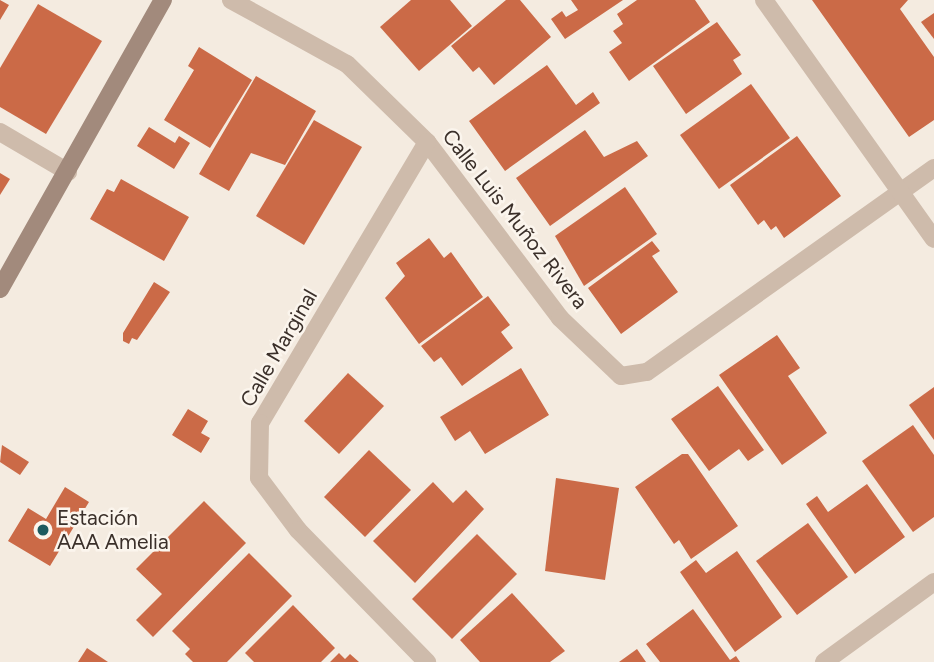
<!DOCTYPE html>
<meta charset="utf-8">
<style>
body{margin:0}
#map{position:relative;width:934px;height:662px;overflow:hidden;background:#f4ebe0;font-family:Figtree,sans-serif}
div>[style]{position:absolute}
.building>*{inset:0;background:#cb6a47}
.minor>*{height:18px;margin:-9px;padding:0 9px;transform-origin:9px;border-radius:9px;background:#cebbab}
.secondary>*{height:18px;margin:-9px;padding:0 9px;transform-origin:9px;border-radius:9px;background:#a28a7c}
.dots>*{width:19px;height:19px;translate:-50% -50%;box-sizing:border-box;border:4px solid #fbf5ed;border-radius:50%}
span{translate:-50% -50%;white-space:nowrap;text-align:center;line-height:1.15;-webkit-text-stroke:5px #fbf5ed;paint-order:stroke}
.street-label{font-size:21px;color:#3b302a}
.poi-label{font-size:21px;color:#3b302a}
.left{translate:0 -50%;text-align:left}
</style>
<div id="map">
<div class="building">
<div style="clip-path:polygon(0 0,9px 5px,0 20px)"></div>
<div style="clip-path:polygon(411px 0,450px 0,472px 26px,419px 71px,380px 27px)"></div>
<div style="clip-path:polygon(506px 0,520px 0,551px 37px,494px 85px,479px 67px,473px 72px,451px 46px)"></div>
<div style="clip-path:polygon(571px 0,623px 0,565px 39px,551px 19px,562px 11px,566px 17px,578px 10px)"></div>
<div style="clip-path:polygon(637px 0,695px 0,710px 22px,629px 81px,609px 52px,622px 43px,613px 31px,623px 24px,617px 14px)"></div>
<div style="clip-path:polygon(812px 0,908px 0,900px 9px,934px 57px,934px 120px,909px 137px)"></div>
<div style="clip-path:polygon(38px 4px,102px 41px,46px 134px,0 107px,0 68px)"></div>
<div style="clip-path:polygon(934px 13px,934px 39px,921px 22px)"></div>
<div style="clip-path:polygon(717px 22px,741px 55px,733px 60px,742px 74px,686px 114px,653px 66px)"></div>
<div style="clip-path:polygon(199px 47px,252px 80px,210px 148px,164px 120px,194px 70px,188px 66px)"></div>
<div style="clip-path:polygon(547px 65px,576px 105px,593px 92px,600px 103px,505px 171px,469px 121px)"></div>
<div style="clip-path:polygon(256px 76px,316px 111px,285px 165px,251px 153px,229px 191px,199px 174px)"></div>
<div style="clip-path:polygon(751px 84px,790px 138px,719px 189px,680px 135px)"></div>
<div style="clip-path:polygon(314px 120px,362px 147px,304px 245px,256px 216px)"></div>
<div style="clip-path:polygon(149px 127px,175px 143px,179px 136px,190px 143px,174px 169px,137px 146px)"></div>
<div style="clip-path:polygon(585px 130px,604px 157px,637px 141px,648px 156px,550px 226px,516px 178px)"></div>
<div style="clip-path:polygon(797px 136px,841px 196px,784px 238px,776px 226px,771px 230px,764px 220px,758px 225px,730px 185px)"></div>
<div style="clip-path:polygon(0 173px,10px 179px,0 195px)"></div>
<div style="clip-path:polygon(121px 179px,189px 217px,164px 261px,90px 219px,107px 189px,114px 192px)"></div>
<div style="clip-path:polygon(625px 187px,657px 234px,584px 286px,555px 236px)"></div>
<div style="clip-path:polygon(429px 238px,444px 258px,451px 252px,483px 297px,419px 344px,385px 298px,405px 276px,396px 263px)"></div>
<div style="clip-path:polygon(652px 241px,660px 251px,652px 256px,678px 292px,621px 334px,588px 288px)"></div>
<div style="clip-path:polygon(154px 282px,170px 292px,137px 340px,132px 338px,129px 344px,123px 341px,123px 333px)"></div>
<div style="clip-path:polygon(488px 296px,510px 325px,501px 332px,513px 348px,462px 386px,441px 357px,434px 362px,421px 346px)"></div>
<div style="clip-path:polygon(777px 335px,800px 368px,788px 376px,827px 433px,782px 465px,719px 375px)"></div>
<div style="clip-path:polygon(521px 368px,549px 415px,485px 454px,470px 431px,455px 441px,440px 417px)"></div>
<div style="clip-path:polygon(348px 373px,384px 406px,339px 454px,304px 421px)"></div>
<div style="clip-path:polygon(718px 386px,764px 450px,748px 461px,739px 449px,709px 471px,671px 419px)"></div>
<div style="clip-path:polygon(934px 387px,934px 440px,909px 405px)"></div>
<div style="clip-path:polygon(188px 409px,208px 421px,201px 433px,210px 438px,201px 453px,172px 435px)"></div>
<div style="clip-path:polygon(913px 425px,934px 455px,934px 517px,913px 532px,862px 461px)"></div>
<div style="clip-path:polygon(2px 445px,29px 462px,20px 475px,0 462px)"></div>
<div style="clip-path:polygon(369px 450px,411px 490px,365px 537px,324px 497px)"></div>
<div style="clip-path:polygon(682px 454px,688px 454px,738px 526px,691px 559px,679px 540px,674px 544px,635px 487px)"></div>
<div style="clip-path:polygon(556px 478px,619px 488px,605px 580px,545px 571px)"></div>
<div style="clip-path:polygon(433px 482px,453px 503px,466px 490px,484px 509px,415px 583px,373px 541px)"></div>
<div style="clip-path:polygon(867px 484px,905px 537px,855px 574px,806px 504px,817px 496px,828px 512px)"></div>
<div style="clip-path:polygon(65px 487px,89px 502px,50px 566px,8px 541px,28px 508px,46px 519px)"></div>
<div style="clip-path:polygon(204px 501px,246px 543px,153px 637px,136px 620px,162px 594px,136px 569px)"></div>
<div style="clip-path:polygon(808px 523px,848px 577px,797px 615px,756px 561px)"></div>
<div style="clip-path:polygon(477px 534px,517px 574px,452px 639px,412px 599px)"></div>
<div style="clip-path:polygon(737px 551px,782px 617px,735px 652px,680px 572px,696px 560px,706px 573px)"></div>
<div style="clip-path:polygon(249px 553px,292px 596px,227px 662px,193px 662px,185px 654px,190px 649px,172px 631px)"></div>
<div style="clip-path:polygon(512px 593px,565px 651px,550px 662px,480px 662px,460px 640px)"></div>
<div style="clip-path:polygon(293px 605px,335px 648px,321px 662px,254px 662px,245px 653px)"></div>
<div style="clip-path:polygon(693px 609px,730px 660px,736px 656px,740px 662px,660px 662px,646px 644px)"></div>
<div style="clip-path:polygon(87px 648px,108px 662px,78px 662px)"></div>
<div style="clip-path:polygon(637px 649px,646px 662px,619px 662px)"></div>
<div style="clip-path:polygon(339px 653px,345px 659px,350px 654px,359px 662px,330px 662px)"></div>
</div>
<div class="minor">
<div style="left:231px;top:0;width:132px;rotate:28.9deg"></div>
<div style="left:347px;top:64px;width:112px;rotate:44.3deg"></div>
<div style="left:427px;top:142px;width:221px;rotate:52.9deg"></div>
<div style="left:560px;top:318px;width:84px;rotate:43.6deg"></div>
<div style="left:621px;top:376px;width:26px;rotate:-9deg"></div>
<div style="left:647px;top:372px;width:352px;rotate:-35.4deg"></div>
<div style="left:764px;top:0;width:293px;rotate:54.6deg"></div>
<div style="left:0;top:132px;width:79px;rotate:30.5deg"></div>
<div style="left:427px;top:142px;width:327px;rotate:120.7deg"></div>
<div style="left:260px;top:423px;width:55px;rotate:91deg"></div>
<div style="left:259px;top:478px;width:65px;rotate:53.1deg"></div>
<div style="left:298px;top:530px;width:185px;rotate:45.7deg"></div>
<div style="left:824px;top:662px;width:136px;rotate:-36deg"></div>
</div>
<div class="secondary">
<div style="left:0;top:289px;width:332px;rotate:-60.6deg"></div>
</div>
<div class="dots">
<div style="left:43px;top:530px;background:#1d5a5f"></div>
</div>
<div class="street-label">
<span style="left:515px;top:219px;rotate:52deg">Calle Luis Muñoz Rivera</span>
<span style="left:279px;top:348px;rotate:-60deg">Calle Marginal</span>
</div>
<div class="poi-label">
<span class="left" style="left:57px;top:530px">Estación<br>AAA Amelia</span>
</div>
</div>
